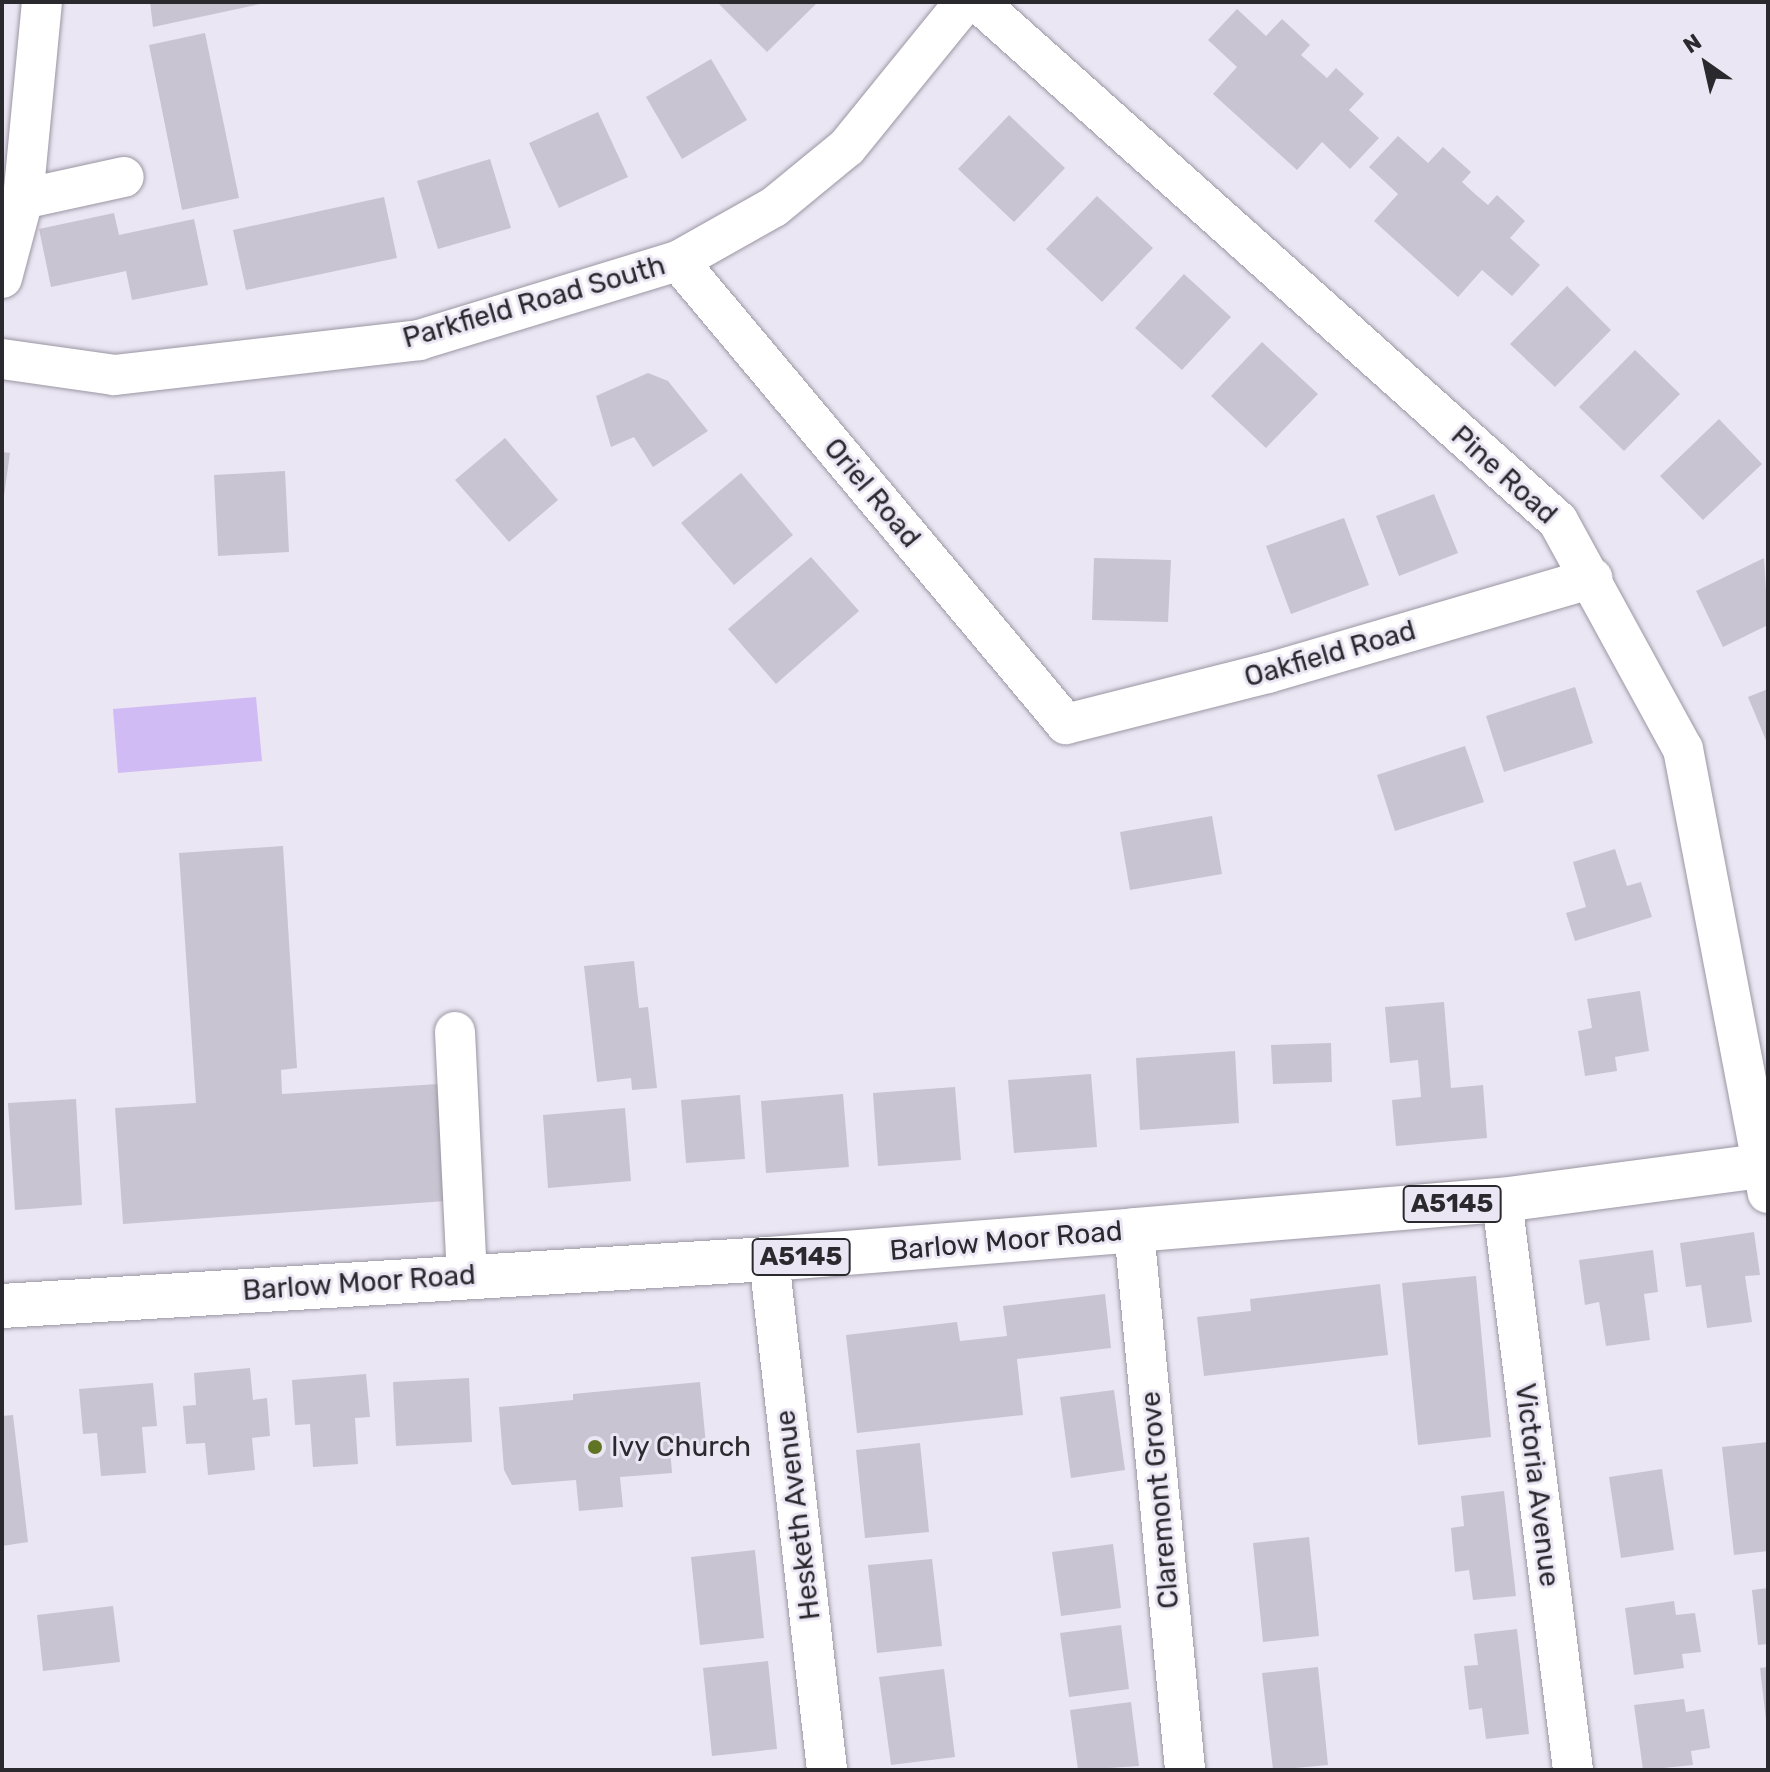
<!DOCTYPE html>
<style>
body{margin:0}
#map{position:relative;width:1770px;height:1772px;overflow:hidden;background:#ebe6f3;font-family:Rubik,sans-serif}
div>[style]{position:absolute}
.green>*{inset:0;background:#d1bbf5}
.building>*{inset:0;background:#c9c4d1}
.roads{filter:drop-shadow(0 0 2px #9b96a3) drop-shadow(0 0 2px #9b96a3)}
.minor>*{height:40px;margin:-20px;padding:0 20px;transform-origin:20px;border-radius:20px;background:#fff}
.major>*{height:44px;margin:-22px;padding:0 22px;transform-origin:22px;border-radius:22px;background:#fff}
.dots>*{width:22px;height:22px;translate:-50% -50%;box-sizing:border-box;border:4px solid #ebe6f3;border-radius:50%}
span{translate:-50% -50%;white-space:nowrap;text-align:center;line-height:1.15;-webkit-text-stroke:6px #ebe6f3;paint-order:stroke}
.shield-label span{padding:2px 6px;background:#ebe6f3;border:2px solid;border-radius:6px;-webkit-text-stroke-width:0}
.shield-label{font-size:26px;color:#2a292e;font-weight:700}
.street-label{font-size:28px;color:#2a292e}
.poi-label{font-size:28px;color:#2a292e}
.left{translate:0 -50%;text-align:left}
.frame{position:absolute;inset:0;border:4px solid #2a292e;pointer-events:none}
.north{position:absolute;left:1666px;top:24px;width:80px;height:80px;-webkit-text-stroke:6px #ebe6f3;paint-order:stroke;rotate:326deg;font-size:22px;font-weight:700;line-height:32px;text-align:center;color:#2a292e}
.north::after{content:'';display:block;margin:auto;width:28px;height:36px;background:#2a292e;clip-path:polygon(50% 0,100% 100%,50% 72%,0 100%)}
</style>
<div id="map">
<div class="green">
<div style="clip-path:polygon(256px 697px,262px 761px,118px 773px,113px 709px)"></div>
</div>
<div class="building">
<div style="clip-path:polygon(150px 2px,265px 2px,265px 3px,153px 27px)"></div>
<div style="clip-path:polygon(717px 2px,818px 2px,767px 52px)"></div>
<div style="clip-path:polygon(1237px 9px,1266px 36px,1282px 19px,1310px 45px,1301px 55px,1327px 78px,1336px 68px,1364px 94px,1349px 110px,1379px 138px,1350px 169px,1322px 142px,1297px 170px,1213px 94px,1237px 67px,1208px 40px)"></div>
<div style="clip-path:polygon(205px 33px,239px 198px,182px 210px,149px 45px)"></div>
<div style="clip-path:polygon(711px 59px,747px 120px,682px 159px,646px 97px)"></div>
<div style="clip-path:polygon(598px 112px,628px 177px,559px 208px,529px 143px)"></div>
<div style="clip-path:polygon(1009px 115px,1065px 168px,1014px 222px,958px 169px)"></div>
<div style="clip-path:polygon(1398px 136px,1428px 163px,1443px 147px,1471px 172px,1462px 182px,1475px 194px,1488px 205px,1497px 195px,1525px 221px,1510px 238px,1540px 265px,1512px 296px,1482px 270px,1458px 297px,1374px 221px,1398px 194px,1369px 167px)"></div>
<div style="clip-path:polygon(490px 159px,511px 228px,438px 249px,417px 181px)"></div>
<div style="clip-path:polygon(1097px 196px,1153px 248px,1102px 302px,1046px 249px)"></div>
<div style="clip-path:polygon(384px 197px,397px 258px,246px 290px,233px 230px)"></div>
<div style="clip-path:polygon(114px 213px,119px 235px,194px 219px,208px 285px,132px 300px,126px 271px,51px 287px,39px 229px)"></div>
<div style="clip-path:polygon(1184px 274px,1231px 317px,1182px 370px,1135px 328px)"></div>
<div style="clip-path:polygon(1567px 286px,1611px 330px,1555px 387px,1510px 344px)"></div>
<div style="clip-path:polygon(1262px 342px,1318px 394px,1266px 448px,1211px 396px)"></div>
<div style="clip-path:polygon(1635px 350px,1680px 394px,1624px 451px,1579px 407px)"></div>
<div style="clip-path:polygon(648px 373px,668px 381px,708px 431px,653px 467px,634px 437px,611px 447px,596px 396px)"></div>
<div style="clip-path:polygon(1719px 419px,1762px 464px,1703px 520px,1660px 476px)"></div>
<div style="clip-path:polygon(505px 438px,558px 500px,509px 542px,455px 480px)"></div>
<div style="clip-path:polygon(2px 452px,10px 453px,4px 496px,2px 495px)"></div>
<div style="clip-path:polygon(285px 471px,289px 552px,218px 556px,214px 475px)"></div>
<div style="clip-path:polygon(741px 473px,793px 535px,734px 585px,681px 523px)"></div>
<div style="clip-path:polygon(1434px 494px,1458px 553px,1399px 576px,1376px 516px)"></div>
<div style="clip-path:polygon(1344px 518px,1369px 585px,1291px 614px,1266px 546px)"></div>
<div style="clip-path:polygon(811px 557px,859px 611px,776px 684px,728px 629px)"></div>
<div style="clip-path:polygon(1094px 558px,1171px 560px,1168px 622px,1092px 620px)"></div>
<div style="clip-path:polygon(1764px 558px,1768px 625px,1723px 647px,1696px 591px)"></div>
<div style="clip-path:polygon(1575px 687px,1593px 743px,1504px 772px,1486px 716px)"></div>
<div style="clip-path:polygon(1768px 689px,1768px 745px,1748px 697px)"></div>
<div style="clip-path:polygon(1465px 746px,1484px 802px,1395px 831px,1377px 775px)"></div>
<div style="clip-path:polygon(1212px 816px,1222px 874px,1130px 890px,1120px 832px)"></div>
<div style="clip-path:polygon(283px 846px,297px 1068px,281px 1070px,282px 1094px,438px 1084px,446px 1201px,123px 1224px,115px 1108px,196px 1103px,179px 853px)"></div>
<div style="clip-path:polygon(1615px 849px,1627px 886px,1641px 882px,1652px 917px,1575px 941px,1566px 913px,1586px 907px,1573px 862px)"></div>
<div style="clip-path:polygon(634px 961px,639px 1008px,648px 1007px,657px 1088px,632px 1090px,631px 1078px,597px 1082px,584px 966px)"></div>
<div style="clip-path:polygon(1640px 991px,1649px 1051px,1615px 1057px,1617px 1071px,1585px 1076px,1578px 1031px,1592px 1028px,1587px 999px)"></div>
<div style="clip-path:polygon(1444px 1002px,1451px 1088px,1483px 1085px,1487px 1138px,1396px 1146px,1392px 1100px,1421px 1097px,1418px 1060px,1390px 1063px,1385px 1007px)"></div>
<div style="clip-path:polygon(1331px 1043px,1332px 1082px,1273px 1084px,1271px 1045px)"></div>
<div style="clip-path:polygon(1235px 1051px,1239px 1123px,1140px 1130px,1136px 1058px)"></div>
<div style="clip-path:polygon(1091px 1074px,1097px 1147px,1014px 1153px,1008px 1080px)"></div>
<div style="clip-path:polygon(955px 1087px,961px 1160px,878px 1166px,873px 1093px)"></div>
<div style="clip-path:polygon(843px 1094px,849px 1167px,766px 1173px,761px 1101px)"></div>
<div style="clip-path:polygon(740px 1095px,745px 1159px,686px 1163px,681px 1100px)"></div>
<div style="clip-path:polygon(76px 1099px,82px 1205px,15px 1210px,8px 1103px)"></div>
<div style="clip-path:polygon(625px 1108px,631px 1181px,548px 1188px,543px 1115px)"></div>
<div style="clip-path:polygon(1754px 1232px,1760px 1275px,1745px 1276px,1752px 1322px,1707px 1328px,1701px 1285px,1686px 1287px,1680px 1243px)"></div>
<div style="clip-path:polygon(1653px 1250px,1658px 1292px,1644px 1294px,1650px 1340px,1606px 1346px,1599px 1302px,1585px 1305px,1579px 1260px)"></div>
<div style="clip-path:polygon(1476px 1276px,1491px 1437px,1418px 1445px,1402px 1283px)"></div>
<div style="clip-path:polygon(1380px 1284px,1388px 1355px,1204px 1376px,1197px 1317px,1251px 1311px,1250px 1299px)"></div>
<div style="clip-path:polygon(1105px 1294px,1111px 1348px,1017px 1359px,1023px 1415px,857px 1433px,846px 1335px,957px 1322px,960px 1341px,1007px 1336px,1003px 1306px)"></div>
<div style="clip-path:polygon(250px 1368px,253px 1400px,267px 1398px,270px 1436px,252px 1438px,255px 1470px,208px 1475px,205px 1443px,186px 1444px,183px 1406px,196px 1405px,194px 1373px)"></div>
<div style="clip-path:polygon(366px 1374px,370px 1417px,355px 1418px,358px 1464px,313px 1467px,310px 1424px,295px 1425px,292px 1380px)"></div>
<div style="clip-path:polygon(469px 1378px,472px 1442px,396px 1446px,393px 1382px)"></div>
<div style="clip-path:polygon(700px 1382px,706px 1445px,670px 1449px,672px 1473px,620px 1477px,623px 1507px,579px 1511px,576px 1480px,512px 1485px,504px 1470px,499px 1407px,573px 1400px,573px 1394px)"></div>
<div style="clip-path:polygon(153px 1383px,157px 1426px,142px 1427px,146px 1473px,101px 1476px,97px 1433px,83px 1434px,79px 1389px)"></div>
<div style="clip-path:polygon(1114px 1390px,1125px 1470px,1071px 1478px,1060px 1397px)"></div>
<div style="clip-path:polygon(13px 1415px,28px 1542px,2px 1546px,2px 1416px)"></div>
<div style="clip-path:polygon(1768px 1442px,1768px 1551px,1734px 1555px,1722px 1447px)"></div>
<div style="clip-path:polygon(920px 1443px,929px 1532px,865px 1538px,856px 1450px)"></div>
<div style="clip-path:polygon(1662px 1469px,1674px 1550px,1621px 1558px,1609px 1477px)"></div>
<div style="clip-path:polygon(1504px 1491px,1516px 1596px,1473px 1600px,1469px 1570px,1455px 1572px,1451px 1528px,1464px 1526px,1461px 1496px)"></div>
<div style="clip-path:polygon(1309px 1537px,1319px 1636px,1263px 1642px,1253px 1543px)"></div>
<div style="clip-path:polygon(1113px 1544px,1121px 1608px,1061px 1616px,1052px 1552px)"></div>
<div style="clip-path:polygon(755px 1550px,764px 1638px,700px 1645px,691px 1557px)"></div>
<div style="clip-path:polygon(932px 1559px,942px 1646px,877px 1653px,868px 1565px)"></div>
<div style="clip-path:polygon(1768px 1588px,1768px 1644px,1758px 1645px,1752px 1590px)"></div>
<div style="clip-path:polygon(1674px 1601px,1676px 1615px,1695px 1613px,1701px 1652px,1682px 1654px,1684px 1668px,1634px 1675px,1625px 1608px)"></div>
<div style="clip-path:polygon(113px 1606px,120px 1662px,43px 1671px,37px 1615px)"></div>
<div style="clip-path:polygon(1121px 1625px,1129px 1689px,1069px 1697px,1060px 1633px)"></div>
<div style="clip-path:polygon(1517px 1629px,1529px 1734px,1486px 1739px,1482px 1708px,1469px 1710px,1464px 1666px,1478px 1665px,1474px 1634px)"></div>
<div style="clip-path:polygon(768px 1661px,777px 1749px,712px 1756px,703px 1668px)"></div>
<div style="clip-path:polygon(1318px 1667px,1328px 1765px,1273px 1770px,1262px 1673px)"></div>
<div style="clip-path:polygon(1768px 1667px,1768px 1719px,1766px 1720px,1760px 1668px)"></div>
<div style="clip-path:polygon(944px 1669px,955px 1757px,891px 1765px,879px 1677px)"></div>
<div style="clip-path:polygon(1684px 1699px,1686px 1712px,1704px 1709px,1710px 1748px,1691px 1751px,1693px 1765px,1643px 1770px,1634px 1705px)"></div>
<div style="clip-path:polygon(1131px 1702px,1139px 1766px,1078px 1770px,1070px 1710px)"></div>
</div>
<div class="roads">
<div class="minor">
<div style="left:978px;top:2px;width:778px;rotate:41.82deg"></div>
<div style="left:1558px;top:521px;width:260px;rotate:61.3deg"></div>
<div style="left:1683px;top:749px;width:452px;rotate:79.2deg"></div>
<div style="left:23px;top:199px;width:103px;rotate:-12.3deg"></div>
<div style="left:678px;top:261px;width:604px;rotate:50.04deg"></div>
<div style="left:1066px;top:724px;width:208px;rotate:-14.2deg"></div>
<div style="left:1268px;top:673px;width:338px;rotate:-16.3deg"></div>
<div style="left:2px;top:278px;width:82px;rotate:-75.1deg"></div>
<div style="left:23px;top:199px;width:198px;rotate:-84.5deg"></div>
<div style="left:2px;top:359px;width:113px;rotate:8.1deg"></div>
<div style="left:114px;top:375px;width:307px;rotate:-6.5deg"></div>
<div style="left:419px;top:340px;width:271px;rotate:-17deg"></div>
<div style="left:678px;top:261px;width:110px;rotate:-29.4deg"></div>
<div style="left:774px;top:207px;width:94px;rotate:-39.4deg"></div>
<div style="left:847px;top:147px;width:187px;rotate:-50.9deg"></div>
<div style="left:455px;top:1032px;width:243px;rotate:87.2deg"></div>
<div style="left:1502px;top:1200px;width:574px;rotate:82.9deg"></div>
<div style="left:1134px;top:1230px;width:542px;rotate:84.6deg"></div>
<div style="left:769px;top:1259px;width:514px;rotate:83.52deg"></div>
</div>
<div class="major">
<div style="left:2px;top:1306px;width:768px;rotate:-3.51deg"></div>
<div style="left:769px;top:1259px;width:366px;rotate:-4.5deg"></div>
<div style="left:1134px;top:1230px;width:369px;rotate:-4.7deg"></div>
<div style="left:1502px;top:1200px;width:268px;rotate:-7.5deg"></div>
</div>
</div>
<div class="dots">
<div style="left:595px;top:1447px;background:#607424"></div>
</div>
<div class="shield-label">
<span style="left:1452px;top:1204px">A5145</span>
<span style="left:801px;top:1257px">A5145</span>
</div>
<div class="street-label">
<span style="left:534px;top:302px;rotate:-16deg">Parkfield Road South</span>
<span style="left:1504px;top:475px;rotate:42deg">Pine Road</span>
<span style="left:872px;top:493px;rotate:50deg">Oriel Road</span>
<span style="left:1330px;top:654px;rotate:-16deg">Oakfield Road</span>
<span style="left:1006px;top:1241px;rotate:-5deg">Barlow Moor Road</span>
<span style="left:359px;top:1283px;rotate:-4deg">Barlow Moor Road</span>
<span style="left:1537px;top:1485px;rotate:83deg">Victoria Avenue</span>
<span style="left:1160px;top:1500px;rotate:-95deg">Claremont Grove</span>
<span style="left:798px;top:1515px;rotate:-97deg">Hesketh Avenue</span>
</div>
<div class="poi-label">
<span class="left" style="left:611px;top:1447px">Ivy Church</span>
</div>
<div class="frame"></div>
<div class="north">N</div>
</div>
